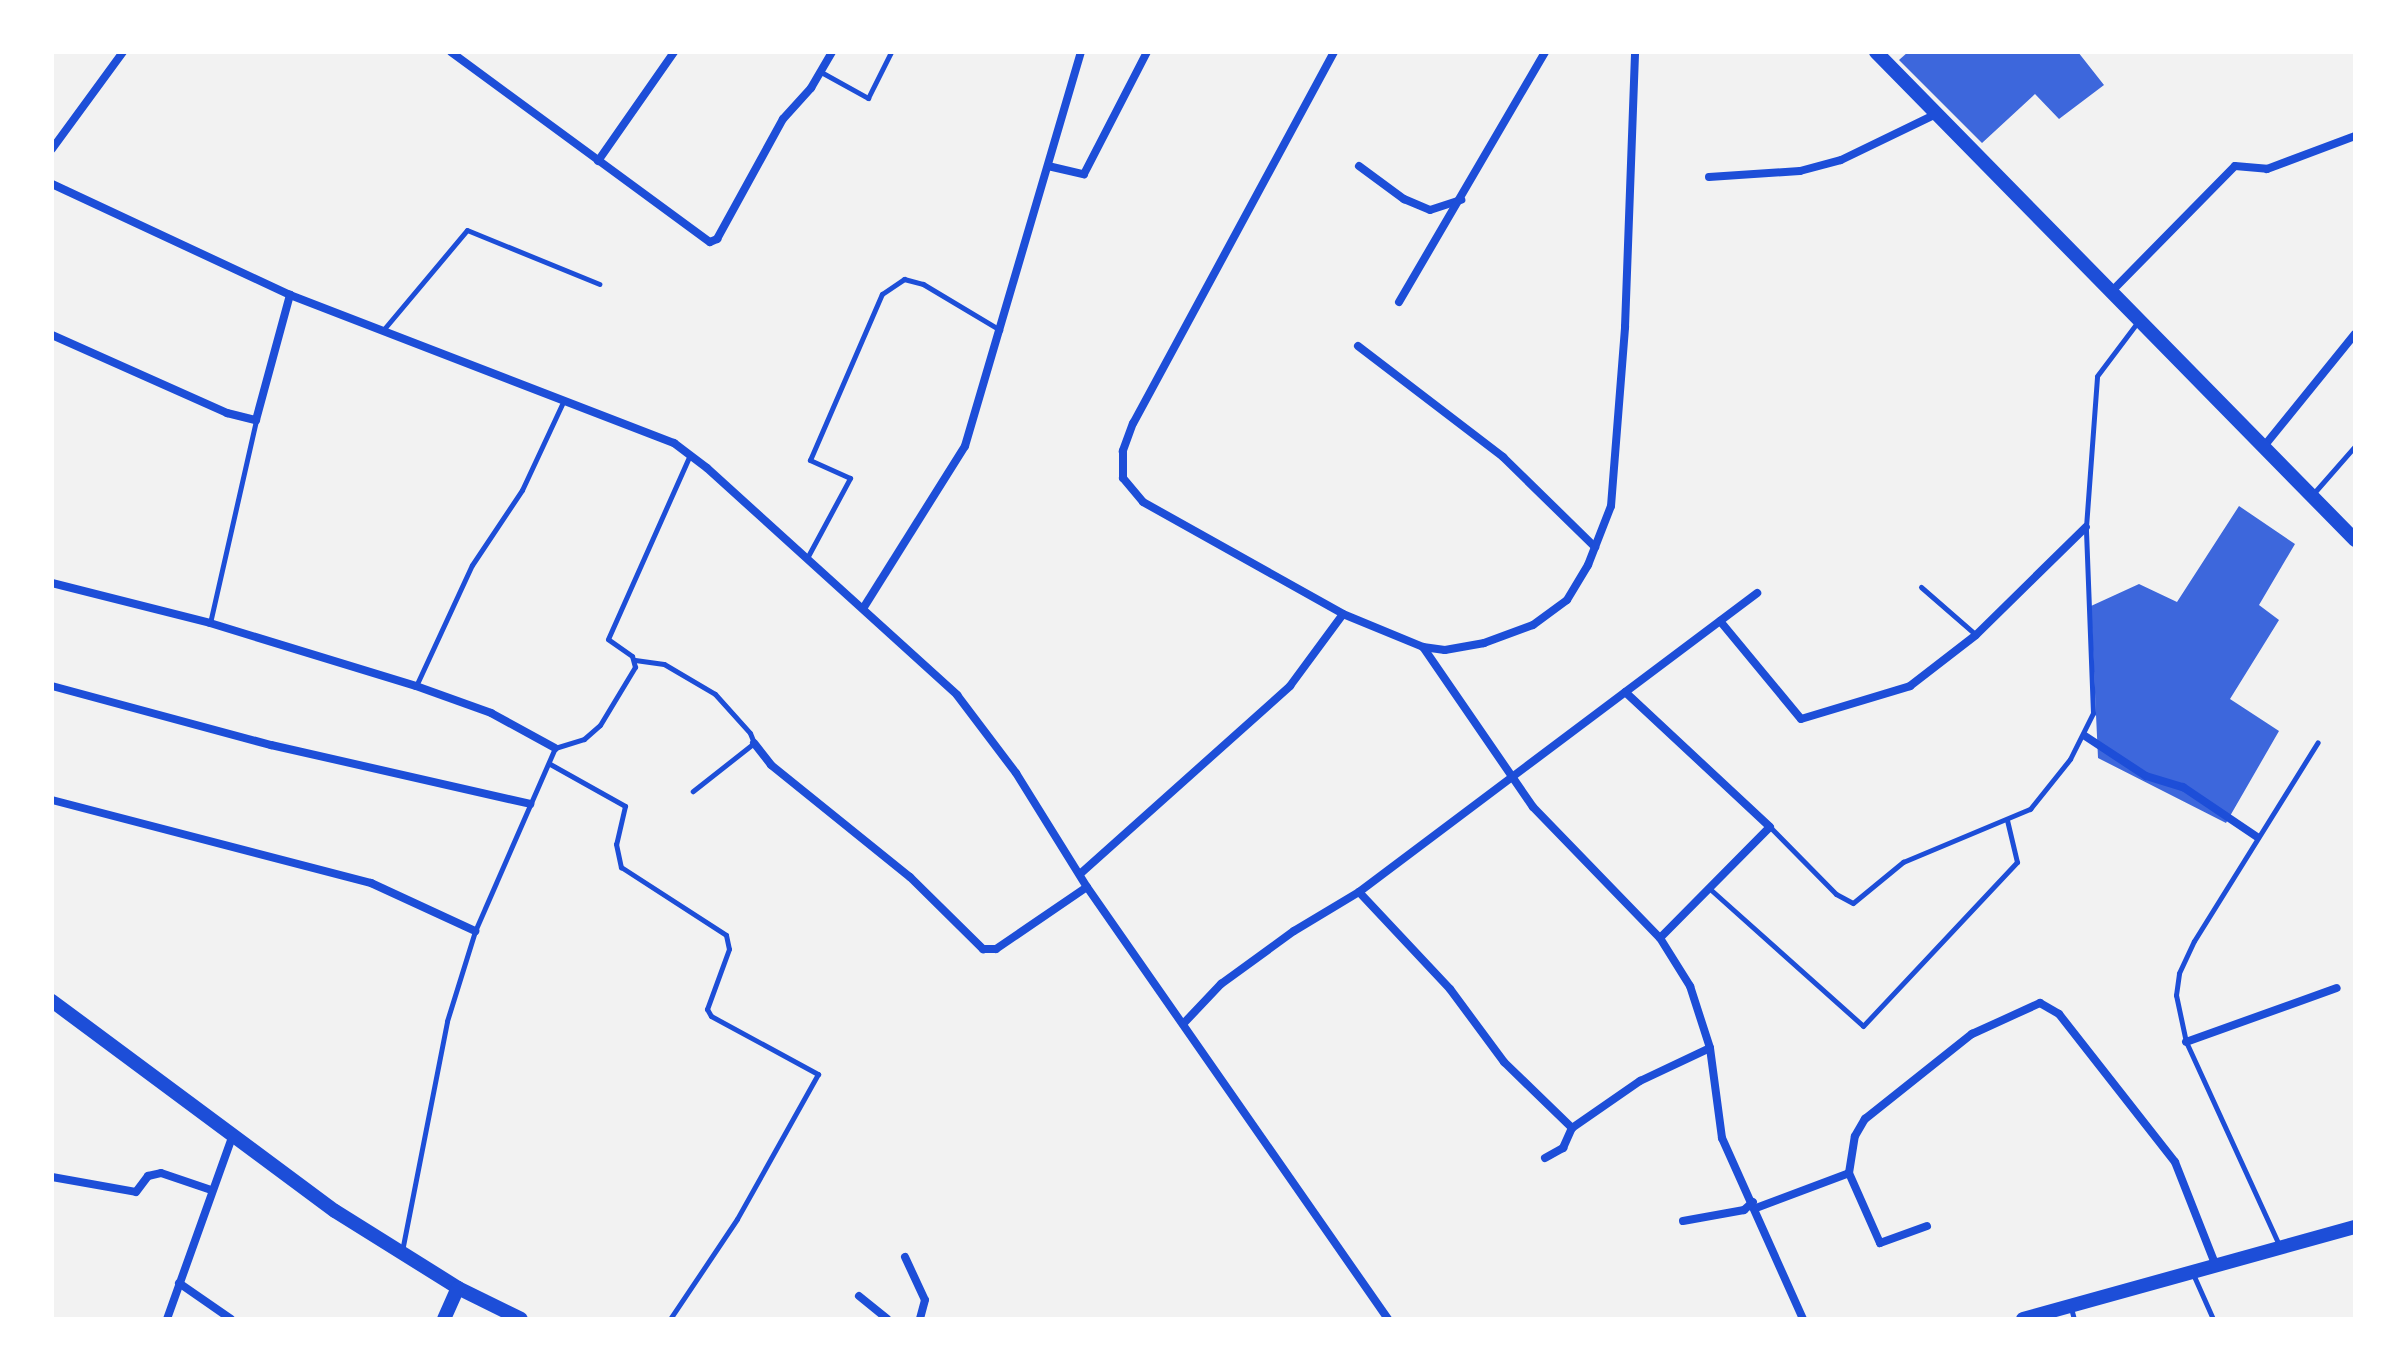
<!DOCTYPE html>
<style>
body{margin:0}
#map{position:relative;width:2407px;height:1371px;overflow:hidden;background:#f2f2f2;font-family:"Noto Sans",sans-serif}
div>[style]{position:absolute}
.building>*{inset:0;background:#3d67dc}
.service>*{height:5px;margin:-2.5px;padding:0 2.5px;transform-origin:2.5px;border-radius:2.5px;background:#1d4ed8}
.minor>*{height:8px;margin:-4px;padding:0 4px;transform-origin:4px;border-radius:4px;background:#1d4ed8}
.tertiary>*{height:14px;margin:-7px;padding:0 7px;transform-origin:7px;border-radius:7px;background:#1d4ed8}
span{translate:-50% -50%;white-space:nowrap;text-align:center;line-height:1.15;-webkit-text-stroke:8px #fff;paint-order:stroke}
.frame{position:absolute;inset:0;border:54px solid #fff;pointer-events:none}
</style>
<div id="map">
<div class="building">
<div style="clip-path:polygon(1908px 52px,2078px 52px,2104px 85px,2059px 119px,2035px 94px,1982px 143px,1899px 60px)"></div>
<div style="clip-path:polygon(2239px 506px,2295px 544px,2259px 605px,2279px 620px,2230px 699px,2279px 731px,2226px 823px,2098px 758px,2091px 606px,2139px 584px,2177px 602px)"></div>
</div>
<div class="service">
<div style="left:821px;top:72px;width:54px;rotate:29deg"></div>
<div style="left:868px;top:98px;width:51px;rotate:-63.4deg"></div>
<div style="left:384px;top:329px;width:129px;rotate:-50deg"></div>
<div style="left:467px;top:230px;width:143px;rotate:22.2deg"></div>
<div style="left:2313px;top:494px;width:64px;rotate:-48.8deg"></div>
<div style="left:807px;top:558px;width:91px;rotate:-61.7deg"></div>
<div style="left:850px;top:478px;width:44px;rotate:-155.8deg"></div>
<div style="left:810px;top:460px;width:181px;rotate:-66.6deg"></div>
<div style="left:882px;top:294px;width:27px;rotate:-34deg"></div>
<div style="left:904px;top:279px;width:20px;rotate:15deg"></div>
<div style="left:923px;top:284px;width:90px;rotate:30.9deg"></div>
<div style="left:1921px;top:587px;width:73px;rotate:41.1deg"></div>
<div style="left:210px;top:623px;width:208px;rotate:-77.2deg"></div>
<div style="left:635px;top:660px;width:29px;rotate:8deg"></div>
<div style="left:664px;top:664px;width:59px;rotate:30.5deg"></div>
<div style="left:715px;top:694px;width:52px;rotate:48.1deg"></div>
<div style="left:750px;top:733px;width:11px;rotate:68deg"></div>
<div style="left:754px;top:743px;width:78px;rotate:141.8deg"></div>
<div style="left:416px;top:686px;width:133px;rotate:-65.2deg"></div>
<div style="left:472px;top:565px;width:90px;rotate:-56.3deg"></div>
<div style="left:522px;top:490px;width:99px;rotate:-65deg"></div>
<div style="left:550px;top:764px;width:86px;rotate:29.2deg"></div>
<div style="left:625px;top:806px;width:39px;rotate:103deg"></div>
<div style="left:616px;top:844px;width:24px;rotate:78deg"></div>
<div style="left:621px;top:867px;width:125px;rotate:32.9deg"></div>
<div style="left:726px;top:935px;width:14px;rotate:78deg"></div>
<div style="left:729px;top:949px;width:64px;rotate:110.1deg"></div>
<div style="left:707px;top:1009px;width:8px;rotate:60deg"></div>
<div style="left:711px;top:1016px;width:122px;rotate:28.5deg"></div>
<div style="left:818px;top:1074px;width:166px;rotate:119.2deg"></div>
<div style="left:737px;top:1219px;width:120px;rotate:123.8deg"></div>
<div style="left:1770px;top:827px;width:94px;rotate:45.4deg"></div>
<div style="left:1836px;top:894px;width:19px;rotate:28deg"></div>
<div style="left:1853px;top:903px;width:65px;rotate:-39.4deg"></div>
<div style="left:1903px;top:862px;width:138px;rotate:-22.7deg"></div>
<div style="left:2030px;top:809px;width:64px;rotate:-51.3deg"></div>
<div style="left:2070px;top:759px;width:51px;rotate:-63.4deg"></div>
<div style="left:2093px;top:713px;width:186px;rotate:-92.2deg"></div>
<div style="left:2086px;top:527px;width:151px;rotate:-85.8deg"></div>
<div style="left:2097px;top:376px;width:66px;rotate:-53deg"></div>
<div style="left:1710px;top:889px;width:205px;rotate:41.8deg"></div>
<div style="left:1863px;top:1026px;width:225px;rotate:-46.8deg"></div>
<div style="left:2017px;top:862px;width:43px;rotate:-103.4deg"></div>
<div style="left:2280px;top:1247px;width:226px;rotate:-114.6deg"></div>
<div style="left:2186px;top:1042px;width:48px;rotate:-102deg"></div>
<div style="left:2176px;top:995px;width:22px;rotate:-82deg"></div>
<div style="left:2179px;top:973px;width:35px;rotate:-65deg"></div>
<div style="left:2194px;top:941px;width:234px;rotate:-58.1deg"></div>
<div style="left:402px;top:1251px;width:234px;rotate:-78.9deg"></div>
<div style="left:447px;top:1021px;width:94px;rotate:-72.7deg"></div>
<div style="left:475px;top:931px;width:200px;rotate:-66.4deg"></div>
<div style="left:555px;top:748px;width:30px;rotate:-17deg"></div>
<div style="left:584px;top:739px;width:21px;rotate:-41deg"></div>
<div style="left:600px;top:725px;width:68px;rotate:-58.9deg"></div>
<div style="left:635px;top:667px;width:11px;rotate:-105deg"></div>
<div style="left:632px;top:656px;width:29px;rotate:-145deg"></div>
<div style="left:608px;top:639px;width:201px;rotate:-66deg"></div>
<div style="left:2193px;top:1274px;width:49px;rotate:66deg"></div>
<div style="left:2071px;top:1308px;width:11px;rotate:75deg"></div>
</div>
<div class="minor">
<div style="left:451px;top:52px;width:321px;rotate:36.3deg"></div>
<div style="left:710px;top:242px;width:8px;rotate:-23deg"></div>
<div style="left:717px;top:239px;width:137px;rotate:-61.2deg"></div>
<div style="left:783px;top:119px;width:42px;rotate:-47.9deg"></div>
<div style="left:811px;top:88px;width:42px;rotate:-59.7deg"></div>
<div style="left:1334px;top:52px;width:422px;rotate:118.4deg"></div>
<div style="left:1133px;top:423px;width:30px;rotate:110deg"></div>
<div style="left:1123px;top:451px;width:27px;rotate:90deg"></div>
<div style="left:1123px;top:478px;width:31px;rotate:50deg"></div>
<div style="left:1143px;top:502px;width:229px;rotate:29.2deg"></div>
<div style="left:52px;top:149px;width:120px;rotate:-53.8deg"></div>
<div style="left:598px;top:161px;width:133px;rotate:-55.1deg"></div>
<div style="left:1048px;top:166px;width:37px;rotate:13deg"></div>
<div style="left:1084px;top:174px;width:137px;rotate:-62.7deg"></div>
<div style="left:1359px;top:166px;width:56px;rotate:36.3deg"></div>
<div style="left:1404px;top:199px;width:28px;rotate:23deg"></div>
<div style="left:1430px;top:210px;width:33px;rotate:-18deg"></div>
<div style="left:1709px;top:177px;width:91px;rotate:-3.8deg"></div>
<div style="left:1800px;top:171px;width:42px;rotate:-15deg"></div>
<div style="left:1841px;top:160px;width:106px;rotate:-25.8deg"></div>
<div style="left:52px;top:184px;width:263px;rotate:25deg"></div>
<div style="left:290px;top:295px;width:412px;rotate:21.1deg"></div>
<div style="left:674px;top:443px;width:41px;rotate:37.1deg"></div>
<div style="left:707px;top:468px;width:338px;rotate:42.2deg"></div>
<div style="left:957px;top:695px;width:98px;rotate:52.9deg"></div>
<div style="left:1016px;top:773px;width:134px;rotate:58.1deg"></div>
<div style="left:1087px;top:887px;width:527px;rotate:55.13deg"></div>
<div style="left:2112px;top:291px;width:175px;rotate:-45.5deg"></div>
<div style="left:2235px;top:166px;width:32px;rotate:5deg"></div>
<div style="left:2267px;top:169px;width:94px;rotate:-20.6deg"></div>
<div style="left:1399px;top:302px;width:290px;rotate:-59.7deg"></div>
<div style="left:52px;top:335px;width:192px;rotate:24deg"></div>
<div style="left:227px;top:413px;width:30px;rotate:14deg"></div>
<div style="left:256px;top:420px;width:130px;rotate:-74.8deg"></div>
<div style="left:1358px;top:346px;width:183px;rotate:37.4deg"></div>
<div style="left:1503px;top:457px;width:129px;rotate:44.4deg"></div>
<div style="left:2265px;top:445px;width:143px;rotate:-51deg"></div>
<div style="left:52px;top:583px;width:163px;rotate:14.2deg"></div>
<div style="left:210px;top:623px;width:215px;rotate:17deg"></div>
<div style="left:416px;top:686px;width:80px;rotate:19.8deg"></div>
<div style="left:491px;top:713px;width:73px;rotate:28.7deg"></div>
<div style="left:864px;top:607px;width:190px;rotate:-57.9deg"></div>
<div style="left:965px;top:446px;width:411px;rotate:-73.6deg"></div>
<div style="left:1720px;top:621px;width:127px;rotate:50.4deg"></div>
<div style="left:1801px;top:719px;width:114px;rotate:-16.8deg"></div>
<div style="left:1910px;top:686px;width:83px;rotate:-37.7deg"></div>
<div style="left:1976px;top:635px;width:154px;rotate:-44.5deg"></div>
<div style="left:1423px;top:647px;width:194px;rotate:55.5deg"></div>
<div style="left:1533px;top:807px;width:182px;rotate:45.9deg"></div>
<div style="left:1660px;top:938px;width:156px;rotate:-45.3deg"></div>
<div style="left:1770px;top:827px;width:198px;rotate:-137deg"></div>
<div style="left:52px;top:686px;width:227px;rotate:15.1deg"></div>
<div style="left:271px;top:745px;width:266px;rotate:12.8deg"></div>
<div style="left:2085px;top:736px;width:73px;rotate:33.3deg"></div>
<div style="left:2146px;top:776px;width:39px;rotate:17deg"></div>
<div style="left:2183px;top:787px;width:89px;rotate:34deg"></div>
<div style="left:754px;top:743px;width:28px;rotate:52deg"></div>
<div style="left:771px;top:765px;width:179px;rotate:38.9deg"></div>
<div style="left:910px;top:877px;width:103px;rotate:44.6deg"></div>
<div style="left:983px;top:949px;width:13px"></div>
<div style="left:996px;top:949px;width:110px;rotate:-34.3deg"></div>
<div style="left:52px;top:800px;width:330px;rotate:14.6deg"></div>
<div style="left:371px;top:883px;width:115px;rotate:24.8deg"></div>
<div style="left:1080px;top:874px;width:282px;rotate:-41.8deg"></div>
<div style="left:1290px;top:686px;width:89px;rotate:-53.6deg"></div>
<div style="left:1343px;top:614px;width:87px;rotate:22.4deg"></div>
<div style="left:1423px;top:647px;width:22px;rotate:8deg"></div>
<div style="left:1445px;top:650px;width:40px;rotate:-10deg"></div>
<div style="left:1484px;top:643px;width:52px;rotate:-20.2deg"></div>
<div style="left:1533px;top:625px;width:42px;rotate:-36.3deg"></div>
<div style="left:1567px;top:600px;width:41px;rotate:-59deg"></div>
<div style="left:1588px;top:565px;width:63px;rotate:-68.7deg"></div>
<div style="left:1611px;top:506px;width:180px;rotate:-85.5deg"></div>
<div style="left:1625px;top:327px;width:275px;rotate:-87.9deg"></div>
<div style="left:1359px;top:892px;width:133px;rotate:46.8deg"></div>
<div style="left:1450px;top:989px;width:91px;rotate:53.5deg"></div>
<div style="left:1504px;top:1062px;width:95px;rotate:44.1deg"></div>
<div style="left:1660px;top:938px;width:57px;rotate:58deg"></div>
<div style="left:1690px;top:986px;width:65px;rotate:72.1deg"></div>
<div style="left:1710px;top:1048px;width:91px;rotate:82.4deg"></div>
<div style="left:1722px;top:1138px;width:198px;rotate:65.9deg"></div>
<div style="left:1184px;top:1023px;width:54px;rotate:-46.5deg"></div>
<div style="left:1221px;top:984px;width:90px;rotate:-36deg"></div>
<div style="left:1294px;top:931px;width:76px;rotate:-31deg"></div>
<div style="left:1359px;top:892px;width:498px;rotate:-36.9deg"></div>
<div style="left:2186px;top:1042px;width:160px;rotate:-19.7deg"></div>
<div style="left:1545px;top:1158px;width:21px;rotate:-29deg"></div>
<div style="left:1563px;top:1148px;width:22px;rotate:-66deg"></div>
<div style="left:1572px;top:1128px;width:83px;rotate:-34.7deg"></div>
<div style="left:1640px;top:1081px;width:77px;rotate:-25.2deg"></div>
<div style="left:52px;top:1177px;width:85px;rotate:10.1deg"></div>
<div style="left:136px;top:1192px;width:20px;rotate:-53deg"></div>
<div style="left:148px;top:1176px;width:13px;rotate:-13deg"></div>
<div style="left:161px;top:1173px;width:53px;rotate:18.8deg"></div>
<div style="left:1756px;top:1208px;width:99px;rotate:-20.6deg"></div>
<div style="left:1683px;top:1221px;width:62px;rotate:-10.2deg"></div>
<div style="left:1744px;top:1210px;width:12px;rotate:-42deg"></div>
<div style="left:1927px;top:1226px;width:50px;rotate:160.1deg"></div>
<div style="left:1880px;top:1243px;width:77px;rotate:-113.9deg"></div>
<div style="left:1849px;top:1173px;width:37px;rotate:-81deg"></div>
<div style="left:1855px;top:1136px;width:20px;rotate:-60deg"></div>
<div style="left:1865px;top:1119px;width:137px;rotate:-38.5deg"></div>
<div style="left:1972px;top:1034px;width:75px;rotate:-24.5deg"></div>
<div style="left:2040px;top:1003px;width:22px;rotate:30deg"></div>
<div style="left:2059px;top:1014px;width:188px;rotate:51.9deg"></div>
<div style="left:2175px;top:1162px;width:112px;rotate:68.5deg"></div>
<div style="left:905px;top:1257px;width:47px;rotate:65.1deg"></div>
<div style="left:925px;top:1300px;width:20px;rotate:105deg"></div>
<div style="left:179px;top:1283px;width:63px;rotate:34.7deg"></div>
<div style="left:859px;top:1296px;width:36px;rotate:39deg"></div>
<div style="left:167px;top:1319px;width:195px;rotate:-70.3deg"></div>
</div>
<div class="tertiary">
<div style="left:1876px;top:52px;width:684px;rotate:45.53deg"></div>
<div style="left:52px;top:1001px;width:352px;rotate:36.6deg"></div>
<div style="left:335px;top:1211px;width:145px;rotate:32deg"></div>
<div style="left:458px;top:1288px;width:70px;rotate:26.2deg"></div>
<div style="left:444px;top:1319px;width:34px;rotate:-66deg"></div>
<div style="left:2023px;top:1319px;width:345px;rotate:-15.5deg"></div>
</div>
<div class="frame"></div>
</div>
